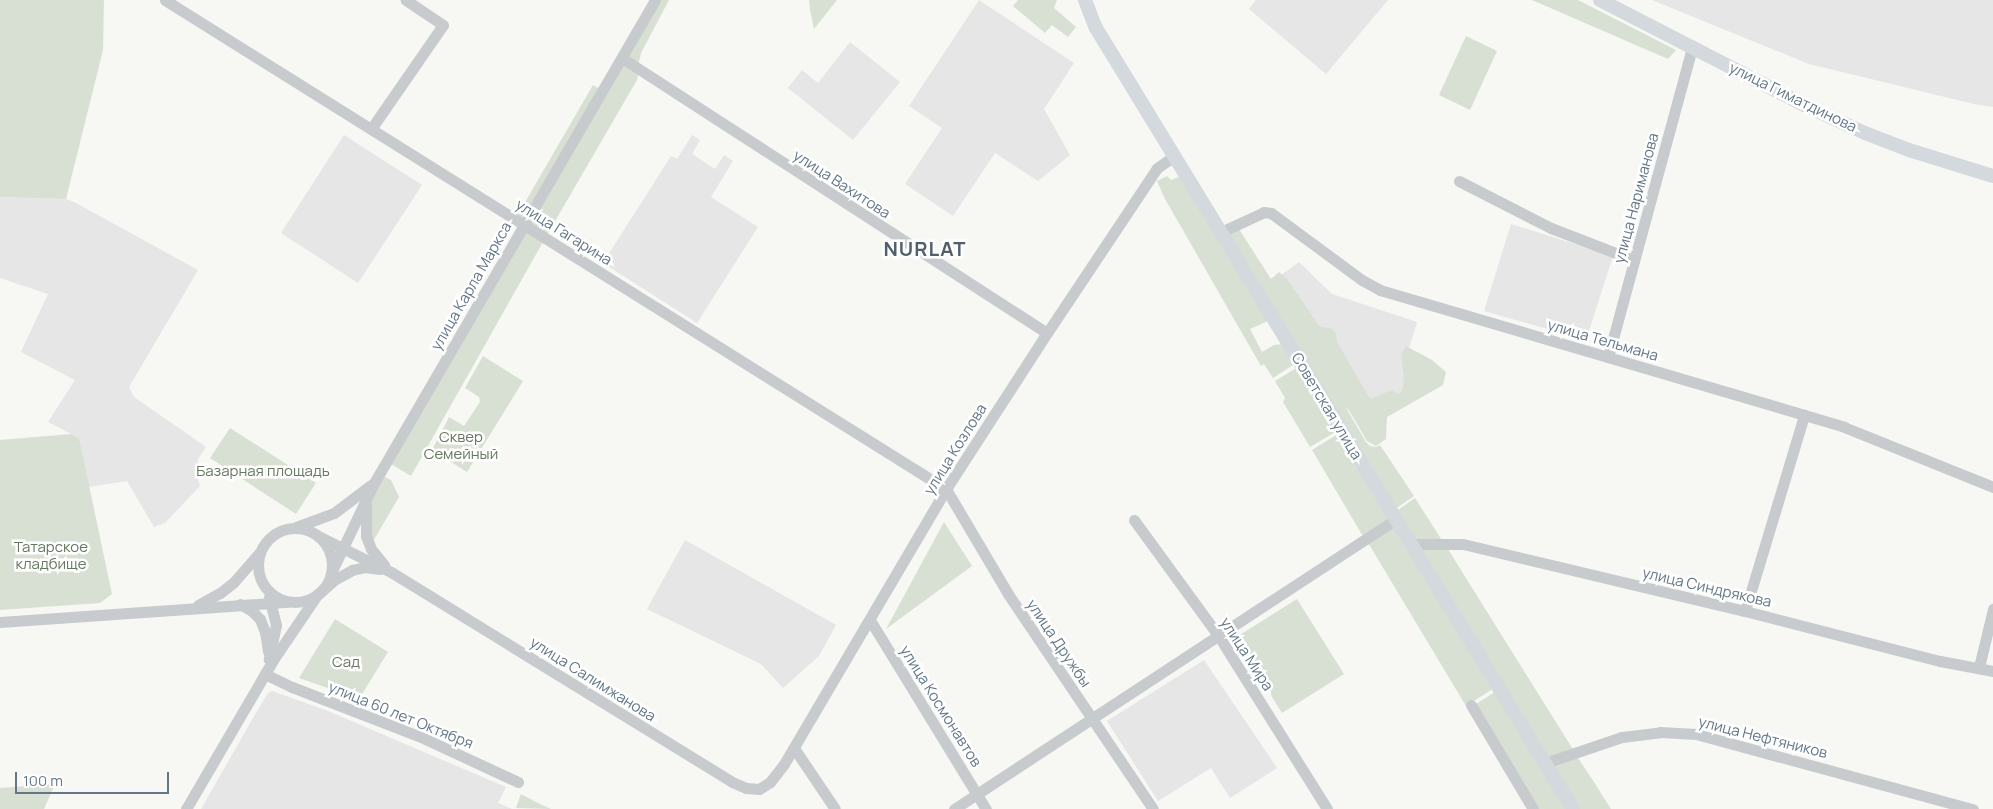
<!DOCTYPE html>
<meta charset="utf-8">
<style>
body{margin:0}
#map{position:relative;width:1993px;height:809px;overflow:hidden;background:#f7f7f4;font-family:Manrope,sans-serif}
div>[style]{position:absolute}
.built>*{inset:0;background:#e5e6e5}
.green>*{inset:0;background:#d8e0d4}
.minor>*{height:11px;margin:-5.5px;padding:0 5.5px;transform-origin:5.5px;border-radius:5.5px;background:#c7cbce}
.minor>.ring{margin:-5.5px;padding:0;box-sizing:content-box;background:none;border:11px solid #c7cbce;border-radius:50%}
.major>*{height:14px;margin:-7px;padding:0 7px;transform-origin:7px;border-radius:7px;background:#d4d9de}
span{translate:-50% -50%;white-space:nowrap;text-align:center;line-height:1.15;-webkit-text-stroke:5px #fff;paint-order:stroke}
.street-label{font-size:15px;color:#637788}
.park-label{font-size:15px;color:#64795f}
.district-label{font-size:20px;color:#52606c;font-weight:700;letter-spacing:1px}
.scale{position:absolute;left:15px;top:772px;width:154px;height:22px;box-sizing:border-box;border:2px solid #637788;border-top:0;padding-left:6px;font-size:15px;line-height:18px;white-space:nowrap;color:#637788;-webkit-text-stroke:4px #fff;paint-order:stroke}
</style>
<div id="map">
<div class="built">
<div style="clip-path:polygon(979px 0,1074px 63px,1044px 109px,1070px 155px,1038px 181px,995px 153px,953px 216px,905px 184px,942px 128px,909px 106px)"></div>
<div style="clip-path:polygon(1256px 0,1388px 0,1326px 74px,1249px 9px)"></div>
<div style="clip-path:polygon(1652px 0,1993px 0,1993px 107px,1974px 104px,1809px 64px)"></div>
<div style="clip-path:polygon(850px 42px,900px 82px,853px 140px,788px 88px,802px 70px,818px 83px)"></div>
<div style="clip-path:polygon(344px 135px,422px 185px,358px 283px,281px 233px)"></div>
<div style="clip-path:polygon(692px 135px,700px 140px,692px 154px,715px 169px,724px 155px,733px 161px,711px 197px,758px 227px,697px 323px,603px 263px,671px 156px,677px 159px)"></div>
<div style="clip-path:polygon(0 197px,66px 199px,74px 202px,198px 270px,129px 387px,134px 397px,206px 447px,198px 459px,197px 476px,200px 486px,165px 523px,154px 527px,127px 481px,88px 487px,79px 438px,48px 422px,75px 380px,21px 352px,48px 294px,0 278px)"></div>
<div style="clip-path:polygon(1511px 224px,1613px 256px,1586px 340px,1484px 311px)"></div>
<div style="clip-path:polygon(1299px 262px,1332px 294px,1417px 322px,1405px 361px,1424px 392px,1373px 423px,1281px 275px)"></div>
<div style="clip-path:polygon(685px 540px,836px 625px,819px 656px,783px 688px,761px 664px,647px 609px)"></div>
<div style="clip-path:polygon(1204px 660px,1277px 768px,1230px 798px,1211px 768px,1158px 801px,1107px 721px)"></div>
<div style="clip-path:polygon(272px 691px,328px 711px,506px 787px,498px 803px,512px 809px,201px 809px,253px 718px,268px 693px)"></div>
</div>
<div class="green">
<div style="clip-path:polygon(0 0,104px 0,103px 50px,66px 199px,0 197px)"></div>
<div style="clip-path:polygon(656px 0,669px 0,641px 53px,638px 66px,625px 58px)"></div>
<div style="clip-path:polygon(809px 0,837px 0,814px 29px,810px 10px)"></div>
<div style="clip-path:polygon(1018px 0,1057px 0,1054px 8px,1076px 27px,1068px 37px,1052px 25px,1045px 33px,1013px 6px)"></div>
<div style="clip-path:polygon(1532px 0,1578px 0,1676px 50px,1668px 59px)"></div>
<div style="clip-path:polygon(1466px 36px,1497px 51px,1470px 110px,1439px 95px)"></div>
<div style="clip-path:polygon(622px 63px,638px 74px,637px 80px,547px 235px,528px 224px)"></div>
<div style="clip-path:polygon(593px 85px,601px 90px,524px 221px,517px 216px)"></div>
<div style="clip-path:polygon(1167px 176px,1171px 180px,1181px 176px,1270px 320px,1250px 329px,1262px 352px,1274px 345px,1283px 344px,1296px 363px,1273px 378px,1264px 364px,1261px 366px,1165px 199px,1157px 181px)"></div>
<div style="clip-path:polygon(1237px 226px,1271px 279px,1279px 272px,1288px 280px,1319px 326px,1332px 329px,1336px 333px,1337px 342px,1370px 399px,1392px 390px,1398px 394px,1402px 391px,1404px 378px,1401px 354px,1406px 346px,1432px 360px,1446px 372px,1443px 385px,1387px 417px,1386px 439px,1376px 446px,1367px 441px,1350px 412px,1345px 406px,1366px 442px,1370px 446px,1376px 447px,1380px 445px,1414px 496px,1394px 510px,1223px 232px)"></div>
<div style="clip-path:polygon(525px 230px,543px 242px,411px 476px,391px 464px)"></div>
<div style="clip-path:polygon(483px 356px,523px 381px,467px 472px,432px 450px,449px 417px,464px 426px,480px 402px,479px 397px,465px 388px)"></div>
<div style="clip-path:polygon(1298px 367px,1339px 430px,1310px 447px,1283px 402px,1285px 398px,1275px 381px)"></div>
<div style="clip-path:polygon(230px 428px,316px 483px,296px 514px,210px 458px)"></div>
<div style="clip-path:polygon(1341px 432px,1394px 518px,1364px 538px,1312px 450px)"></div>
<div style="clip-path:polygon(71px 434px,79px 438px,112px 594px,100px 603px,0 610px,0 440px)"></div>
<div style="clip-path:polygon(383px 476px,391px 480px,399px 497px,372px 543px,369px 536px,370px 498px)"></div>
<div style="clip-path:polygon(1415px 498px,1443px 542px,1413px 543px,1395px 512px)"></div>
<div style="clip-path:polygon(944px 522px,972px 566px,886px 629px)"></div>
<div style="clip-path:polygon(1395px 522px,1496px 687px,1466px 706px,1367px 541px)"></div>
<div style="clip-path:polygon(1415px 546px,1446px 546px,1574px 751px,1546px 761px)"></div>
<div style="clip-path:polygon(1297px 599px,1344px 674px,1282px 713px,1235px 638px)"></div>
<div style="clip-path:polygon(335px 619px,388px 652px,359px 699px,299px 678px)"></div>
<div style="clip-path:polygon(1498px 690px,1571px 809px,1535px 809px,1473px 706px)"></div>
<div style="clip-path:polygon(1576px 755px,1592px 779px,1611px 809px,1576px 809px,1550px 764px)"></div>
<div style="clip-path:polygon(55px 784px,44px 809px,0 809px,0 788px)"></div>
<div style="clip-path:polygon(521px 794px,540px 804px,551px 809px,516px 808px)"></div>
</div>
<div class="minor">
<div style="left:165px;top:0;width:921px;rotate:32.05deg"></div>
<div style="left:622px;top:58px;width:506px;rotate:32.91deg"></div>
<div style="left:371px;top:129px;width:126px;rotate:-55.3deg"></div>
<div style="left:443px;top:25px;width:45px;rotate:-146deg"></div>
<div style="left:1459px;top:181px;width:103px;rotate:27.1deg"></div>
<div style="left:1551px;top:228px;width:89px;rotate:21.1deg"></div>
<div style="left:1221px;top:232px;width:47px;rotate:-24.9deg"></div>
<div style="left:1264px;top:212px;width:7px;rotate:8deg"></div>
<div style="left:1271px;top:213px;width:113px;rotate:36.4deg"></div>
<div style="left:1362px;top:280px;width:21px;rotate:29deg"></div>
<div style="left:1380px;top:290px;width:484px;rotate:16.4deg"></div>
<div style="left:1844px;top:427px;width:161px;rotate:21.9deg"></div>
<div style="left:1608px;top:357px;width:321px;rotate:-74.8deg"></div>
<div style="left:946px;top:489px;width:122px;rotate:59.4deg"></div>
<div style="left:1008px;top:594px;width:259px;rotate:56deg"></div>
<div style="left:366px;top:505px;width:31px;rotate:90deg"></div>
<div style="left:366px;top:536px;width:14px;rotate:69deg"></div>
<div style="left:371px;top:549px;width:21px;rotate:51deg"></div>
<div style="left:1134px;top:520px;width:142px;rotate:53.9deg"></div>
<div style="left:1218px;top:635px;width:205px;rotate:57.9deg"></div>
<div style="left:296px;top:527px;width:40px;rotate:-20.2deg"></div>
<div style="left:334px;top:513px;width:46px;rotate:-37.1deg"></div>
<div class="ring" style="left:258px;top:528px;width:63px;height:63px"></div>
<div style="left:318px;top:536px;width:81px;rotate:26.3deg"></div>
<div style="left:391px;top:572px;width:400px;rotate:31.6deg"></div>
<div style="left:732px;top:782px;width:15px;rotate:23deg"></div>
<div style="left:746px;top:788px;width:13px;rotate:4deg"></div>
<div style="left:759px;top:789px;width:13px;rotate:-32deg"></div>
<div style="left:770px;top:782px;width:23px;rotate:-52deg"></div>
<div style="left:784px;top:764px;width:319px;rotate:-59.5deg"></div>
<div style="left:946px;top:489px;width:186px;rotate:-57.1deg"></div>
<div style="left:1047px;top:333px;width:198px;rotate:-56.3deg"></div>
<div style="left:1157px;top:168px;width:21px;rotate:-35deg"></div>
<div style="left:1411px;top:544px;width:52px"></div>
<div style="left:1463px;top:544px;width:290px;rotate:13.4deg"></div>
<div style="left:1745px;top:611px;width:201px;rotate:14.4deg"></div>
<div style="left:1940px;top:661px;width:54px;rotate:10.7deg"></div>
<div style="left:331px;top:573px;width:100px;rotate:-64.5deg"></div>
<div style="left:374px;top:483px;width:559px;rotate:-59.81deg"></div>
<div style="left:269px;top:597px;width:29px;rotate:76deg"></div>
<div style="left:276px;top:625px;width:35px;rotate:102deg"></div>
<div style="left:240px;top:604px;width:14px;rotate:30deg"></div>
<div style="left:252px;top:611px;width:11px;rotate:45deg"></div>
<div style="left:260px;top:619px;width:14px;rotate:69deg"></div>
<div style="left:265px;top:632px;width:20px;rotate:81deg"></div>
<div style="left:198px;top:605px;width:25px;rotate:-29deg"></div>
<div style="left:220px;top:593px;width:16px;rotate:-38deg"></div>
<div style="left:233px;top:583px;width:40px;rotate:-49deg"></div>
<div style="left:1745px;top:611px;width:205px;rotate:-73.2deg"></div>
<div style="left:870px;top:620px;width:222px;rotate:58.5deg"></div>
<div style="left:0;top:622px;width:289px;rotate:-4deg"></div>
<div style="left:1979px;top:667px;width:60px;rotate:-76.4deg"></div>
<div style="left:265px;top:674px;width:30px;rotate:26deg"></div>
<div style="left:292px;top:687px;width:138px;rotate:21.2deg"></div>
<div style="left:421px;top:737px;width:107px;rotate:24.9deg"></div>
<div style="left:1471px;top:705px;width:121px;rotate:59.2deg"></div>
<div style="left:794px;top:748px;width:73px;rotate:56.1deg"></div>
<div style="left:1545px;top:763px;width:81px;rotate:-18.7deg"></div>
<div style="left:1622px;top:737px;width:38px;rotate:-7deg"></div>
<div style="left:1660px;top:732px;width:36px;rotate:3deg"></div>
<div style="left:1696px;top:734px;width:287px;rotate:15.2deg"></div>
<div style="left:186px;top:809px;width:173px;rotate:-59.7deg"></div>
<div style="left:273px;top:660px;width:78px;rotate:-55.9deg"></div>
<div style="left:317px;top:595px;width:23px;rotate:-41deg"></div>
<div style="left:334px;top:580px;width:21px;rotate:-29deg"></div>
<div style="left:352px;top:570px;width:13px;rotate:-13deg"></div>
<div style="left:365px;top:567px;width:15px;rotate:8deg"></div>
<div style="left:954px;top:809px;width:529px;rotate:-33.27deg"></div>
</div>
<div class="major">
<div style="left:1085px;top:0;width:30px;rotate:69deg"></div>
<div style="left:1096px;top:28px;width:915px;rotate:58.59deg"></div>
<div style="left:1600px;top:0;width:229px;rotate:27.2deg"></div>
<div style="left:1804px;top:105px;width:67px;rotate:24.7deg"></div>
<div style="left:1865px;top:133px;width:47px;rotate:21.1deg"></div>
<div style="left:1909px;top:150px;width:88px;rotate:17.2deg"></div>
</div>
<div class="street-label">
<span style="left:1793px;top:97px;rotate:26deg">улица Гиматдинова</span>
<span style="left:842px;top:184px;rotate:33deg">улица Вахитова</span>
<span style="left:1636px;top:198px;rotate:-75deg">улица Нариманова</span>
<span style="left:564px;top:232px;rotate:32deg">улица Гагарина</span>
<span style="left:471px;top:286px;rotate:-60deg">улица Карла Маркса</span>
<span style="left:1603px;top:340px;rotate:16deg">улица Тельмана</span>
<span style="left:1327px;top:406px;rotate:59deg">Советская улица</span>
<span style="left:955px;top:449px;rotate:-58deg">улица Козлова</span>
<span style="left:1707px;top:587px;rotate:13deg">улица Синдрякова</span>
<span style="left:1059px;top:643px;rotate:56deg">улица Дружбы</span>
<span style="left:1247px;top:654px;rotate:57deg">улица Мира</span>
<span style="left:593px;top:679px;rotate:32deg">улица Салимжанова</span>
<span style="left:941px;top:706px;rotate:58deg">улица Космонавтов</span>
<span style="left:401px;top:715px;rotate:22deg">улица 60 лет Октября</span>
<span style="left:1763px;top:737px;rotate:14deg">улица Нефтяников</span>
</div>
<div class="park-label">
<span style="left:461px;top:445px">Сквер<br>Семейный</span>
<span style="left:263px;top:471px">Базарная площадь</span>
<span style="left:51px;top:555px">Татарское<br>кладбище</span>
<span style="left:346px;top:662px">Сад</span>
</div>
<div class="district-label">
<span style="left:925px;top:248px">NURLAT</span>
</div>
<div class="scale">100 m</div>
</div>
